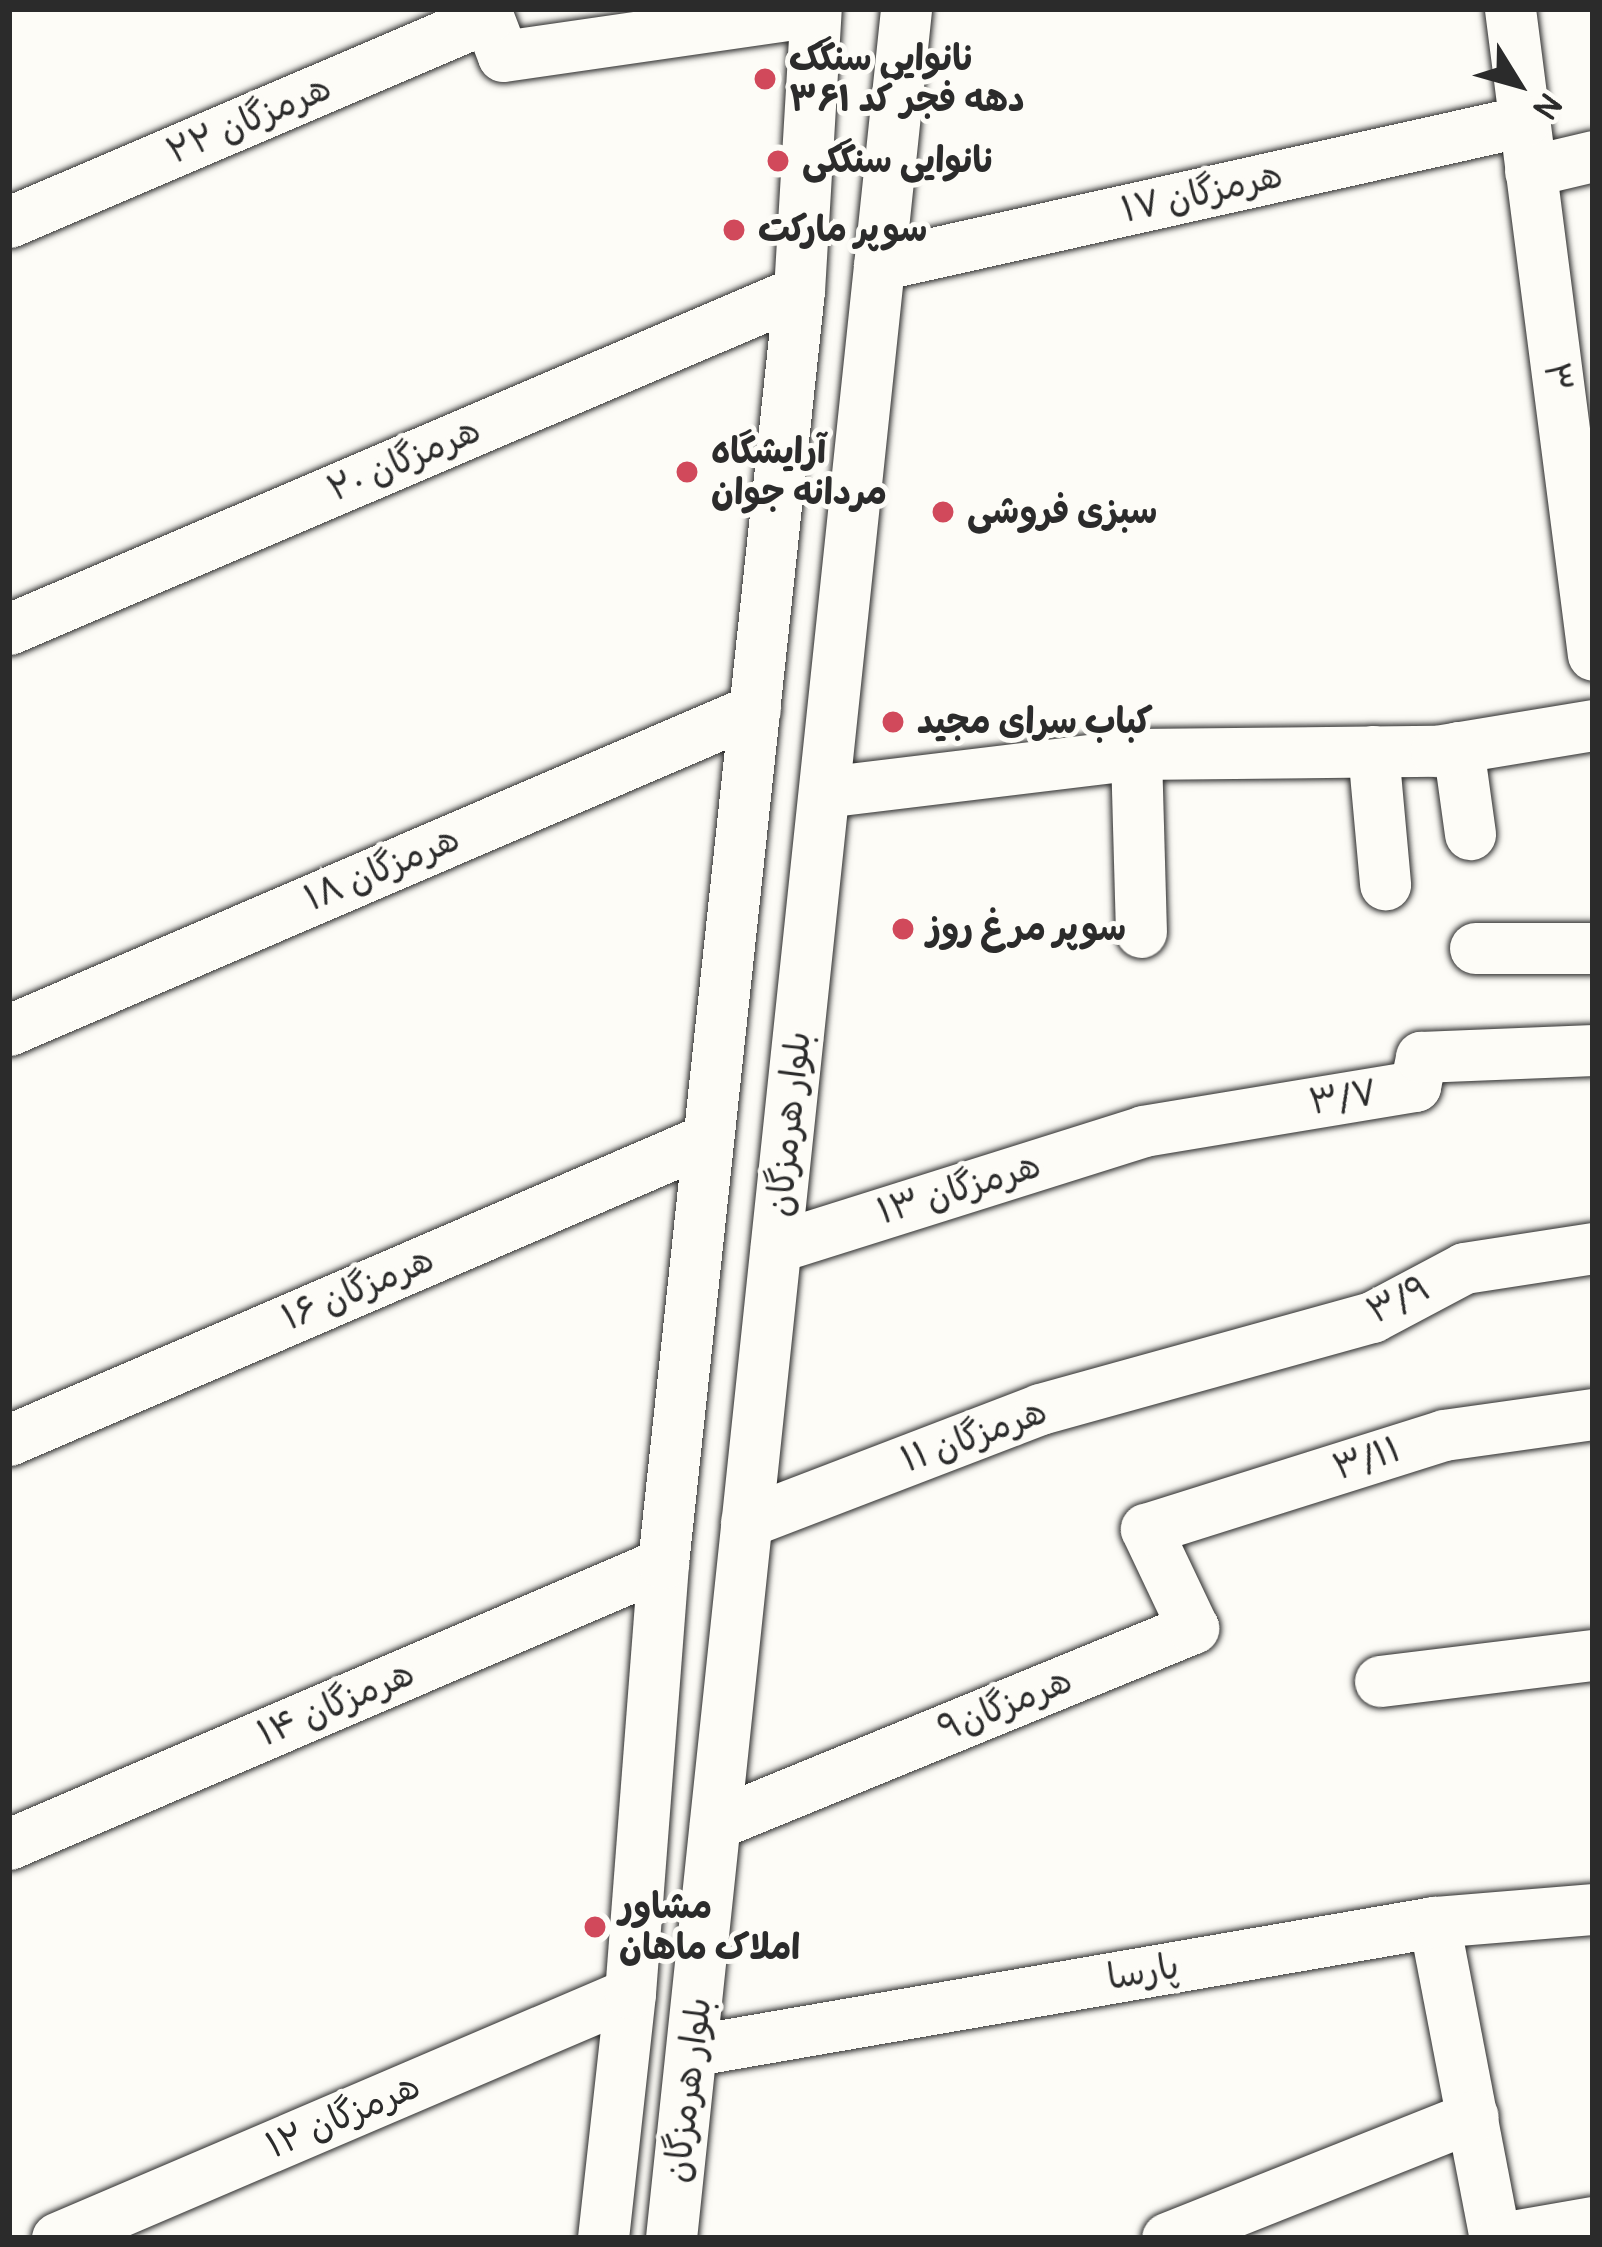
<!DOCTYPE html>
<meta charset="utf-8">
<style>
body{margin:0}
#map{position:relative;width:1602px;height:2247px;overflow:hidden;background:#fdfcf7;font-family:Pangolin,"Playpen Sans Arabic",sans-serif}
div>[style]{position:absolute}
.roads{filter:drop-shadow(0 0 3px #2b2b2b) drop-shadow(0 0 3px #2b2b2b)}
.minor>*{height:51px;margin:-25.5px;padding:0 25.5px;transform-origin:25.5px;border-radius:25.5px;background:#fdfcf7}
.dots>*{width:33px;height:33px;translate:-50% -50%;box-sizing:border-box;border:6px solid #fdfcf7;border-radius:50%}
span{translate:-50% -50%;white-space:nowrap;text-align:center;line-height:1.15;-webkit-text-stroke:10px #fdfcf7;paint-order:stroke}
.poi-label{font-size:36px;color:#2b2b2b;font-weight:700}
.left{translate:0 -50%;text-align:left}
.street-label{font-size:36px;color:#2b2b2b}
.frame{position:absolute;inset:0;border:12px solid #2b2b2b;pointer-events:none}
.north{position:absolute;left:1458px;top:24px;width:120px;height:120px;-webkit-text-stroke:9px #fdfcf7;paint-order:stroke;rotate:127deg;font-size:33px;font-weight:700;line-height:48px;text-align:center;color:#2b2b2b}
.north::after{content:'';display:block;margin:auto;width:42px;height:54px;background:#2b2b2b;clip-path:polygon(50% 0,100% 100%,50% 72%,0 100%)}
</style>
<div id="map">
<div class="roads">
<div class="minor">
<div style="left:485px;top:9px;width:50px;rotate:69deg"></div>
<div style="left:503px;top:56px;width:315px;rotate:-8.2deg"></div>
<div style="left:1510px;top:9px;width:651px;rotate:82.68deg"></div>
<div style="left:1530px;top:171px;width:65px;rotate:-13.4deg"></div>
<div style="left:9px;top:222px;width:521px;rotate:-23.17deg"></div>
<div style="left:879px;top:265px;width:661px;rotate:-12.59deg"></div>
<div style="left:9px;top:629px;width:859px;rotate:-23.16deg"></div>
<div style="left:1458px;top:747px;width:88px;rotate:82.1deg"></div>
<div style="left:1373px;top:751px;width:134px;rotate:84.8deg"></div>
<div style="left:1136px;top:754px;width:178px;rotate:88.4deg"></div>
<div style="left:824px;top:792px;width:314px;rotate:-6.9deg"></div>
<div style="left:1136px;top:754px;width:300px;rotate:-0.6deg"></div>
<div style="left:1436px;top:751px;width:159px;rotate:-9.4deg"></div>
<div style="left:1475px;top:948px;width:118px"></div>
<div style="left:9px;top:1030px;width:812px;rotate:-23.28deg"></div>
<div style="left:776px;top:1247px;width:385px;rotate:-17.5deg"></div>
<div style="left:1143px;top:1131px;width:276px;rotate:-9.4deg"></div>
<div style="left:1415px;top:1086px;width:30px;rotate:-78deg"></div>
<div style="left:1421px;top:1057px;width:172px;rotate:-2.3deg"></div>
<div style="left:9px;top:1440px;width:760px;rotate:-23.33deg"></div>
<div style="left:746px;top:1522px;width:315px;rotate:-21deg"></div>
<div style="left:1040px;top:1409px;width:345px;rotate:-15.5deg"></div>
<div style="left:1372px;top:1317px;width:104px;rotate:-28deg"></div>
<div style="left:1464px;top:1268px;width:131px;rotate:-8.8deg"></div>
<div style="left:1380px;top:1681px;width:215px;rotate:-7deg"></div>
<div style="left:715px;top:1824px;width:517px;rotate:-22.3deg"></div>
<div style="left:1193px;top:1628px;width:110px;rotate:-115.4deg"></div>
<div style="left:1146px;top:1529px;width:312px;rotate:-17.5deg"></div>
<div style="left:1444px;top:1435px;width:150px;rotate:-8deg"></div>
<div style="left:9px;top:1844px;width:712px;rotate:-23.25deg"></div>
<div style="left:1434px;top:1922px;width:322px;rotate:79.1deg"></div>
<div style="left:695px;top:2050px;width:750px;rotate:-9.83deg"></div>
<div style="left:1434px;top:1922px;width:160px;rotate:-4.7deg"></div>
<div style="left:57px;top:2238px;width:623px;rotate:-23.15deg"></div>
<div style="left:603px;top:2238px;width:246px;rotate:-83.7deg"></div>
<div style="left:630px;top:1993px;width:431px;rotate:-85.6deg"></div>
<div style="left:663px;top:1563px;width:1279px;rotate:-83.9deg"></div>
<div style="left:799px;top:291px;width:283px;rotate:-86.6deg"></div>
<div style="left:671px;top:2238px;width:2241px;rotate:-83.98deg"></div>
<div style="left:1167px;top:2238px;width:329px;rotate:-21.7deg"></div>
<div style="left:1501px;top:2238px;width:93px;rotate:-9.9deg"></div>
</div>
</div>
<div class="dots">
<div style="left:765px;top:79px;background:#d1495b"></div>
<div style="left:778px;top:161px;background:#d1495b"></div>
<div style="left:734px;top:230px;background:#d1495b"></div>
<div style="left:687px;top:472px;background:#d1495b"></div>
<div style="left:943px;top:512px;background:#d1495b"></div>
<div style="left:893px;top:722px;background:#d1495b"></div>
<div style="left:903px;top:929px;background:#d1495b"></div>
<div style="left:595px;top:1927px;background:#d1495b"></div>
</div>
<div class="poi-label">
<span class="left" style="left:789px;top:79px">نانوایی سنگک<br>دهه فجر کد ۳۶۱</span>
<span class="left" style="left:802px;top:161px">نانوایی سنگکی</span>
<span class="left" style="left:758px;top:230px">سوپر مارکت</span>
<span class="left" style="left:711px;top:472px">آرایشگاه<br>مردانه جوان</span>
<span class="left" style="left:967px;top:512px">سبزی فروشی</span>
<span class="left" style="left:917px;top:722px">کباب سرای مجید</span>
<span class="left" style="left:927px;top:929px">سوپر مرغ روز</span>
<span class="left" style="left:619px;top:1927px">مشاور<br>املاک ماهان</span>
</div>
<div class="street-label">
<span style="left:249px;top:120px;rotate:-23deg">هرمزگان ۲۲</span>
<span style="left:1202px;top:193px;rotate:-13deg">هرمزگان ۱۷</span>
<span style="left:1557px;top:377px;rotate:83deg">۳</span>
<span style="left:404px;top:460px;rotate:-23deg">هرمزگان ۲۰</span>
<span style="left:382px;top:869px;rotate:-23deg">هرمزگان ۱۸</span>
<span style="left:1343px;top:1098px;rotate:-9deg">۳/۷</span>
<span style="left:789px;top:1124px;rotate:-84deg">بلوار هرمزگان</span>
<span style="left:959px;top:1189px;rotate:-17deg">هرمزگان ۱۳</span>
<span style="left:358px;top:1289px;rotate:-23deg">هرمزگان ۱۶</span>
<span style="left:1399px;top:1300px;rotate:-26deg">۳/۹</span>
<span style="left:974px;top:1436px;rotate:-20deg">هرمزگان ۱۱</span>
<span style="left:1367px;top:1459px;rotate:-18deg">۳/۱۱</span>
<span style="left:336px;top:1704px;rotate:-23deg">هرمزگان ۱۴</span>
<span style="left:1005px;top:1705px;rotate:-22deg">هرمزگان۹</span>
<span style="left:1143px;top:1972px;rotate:-10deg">پارسا</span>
<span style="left:688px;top:2090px;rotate:-83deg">بلوار هرمزگان</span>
<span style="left:343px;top:2116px;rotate:-23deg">هرمزگان ۱۲</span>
</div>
<div class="frame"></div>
<div class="north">N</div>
</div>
